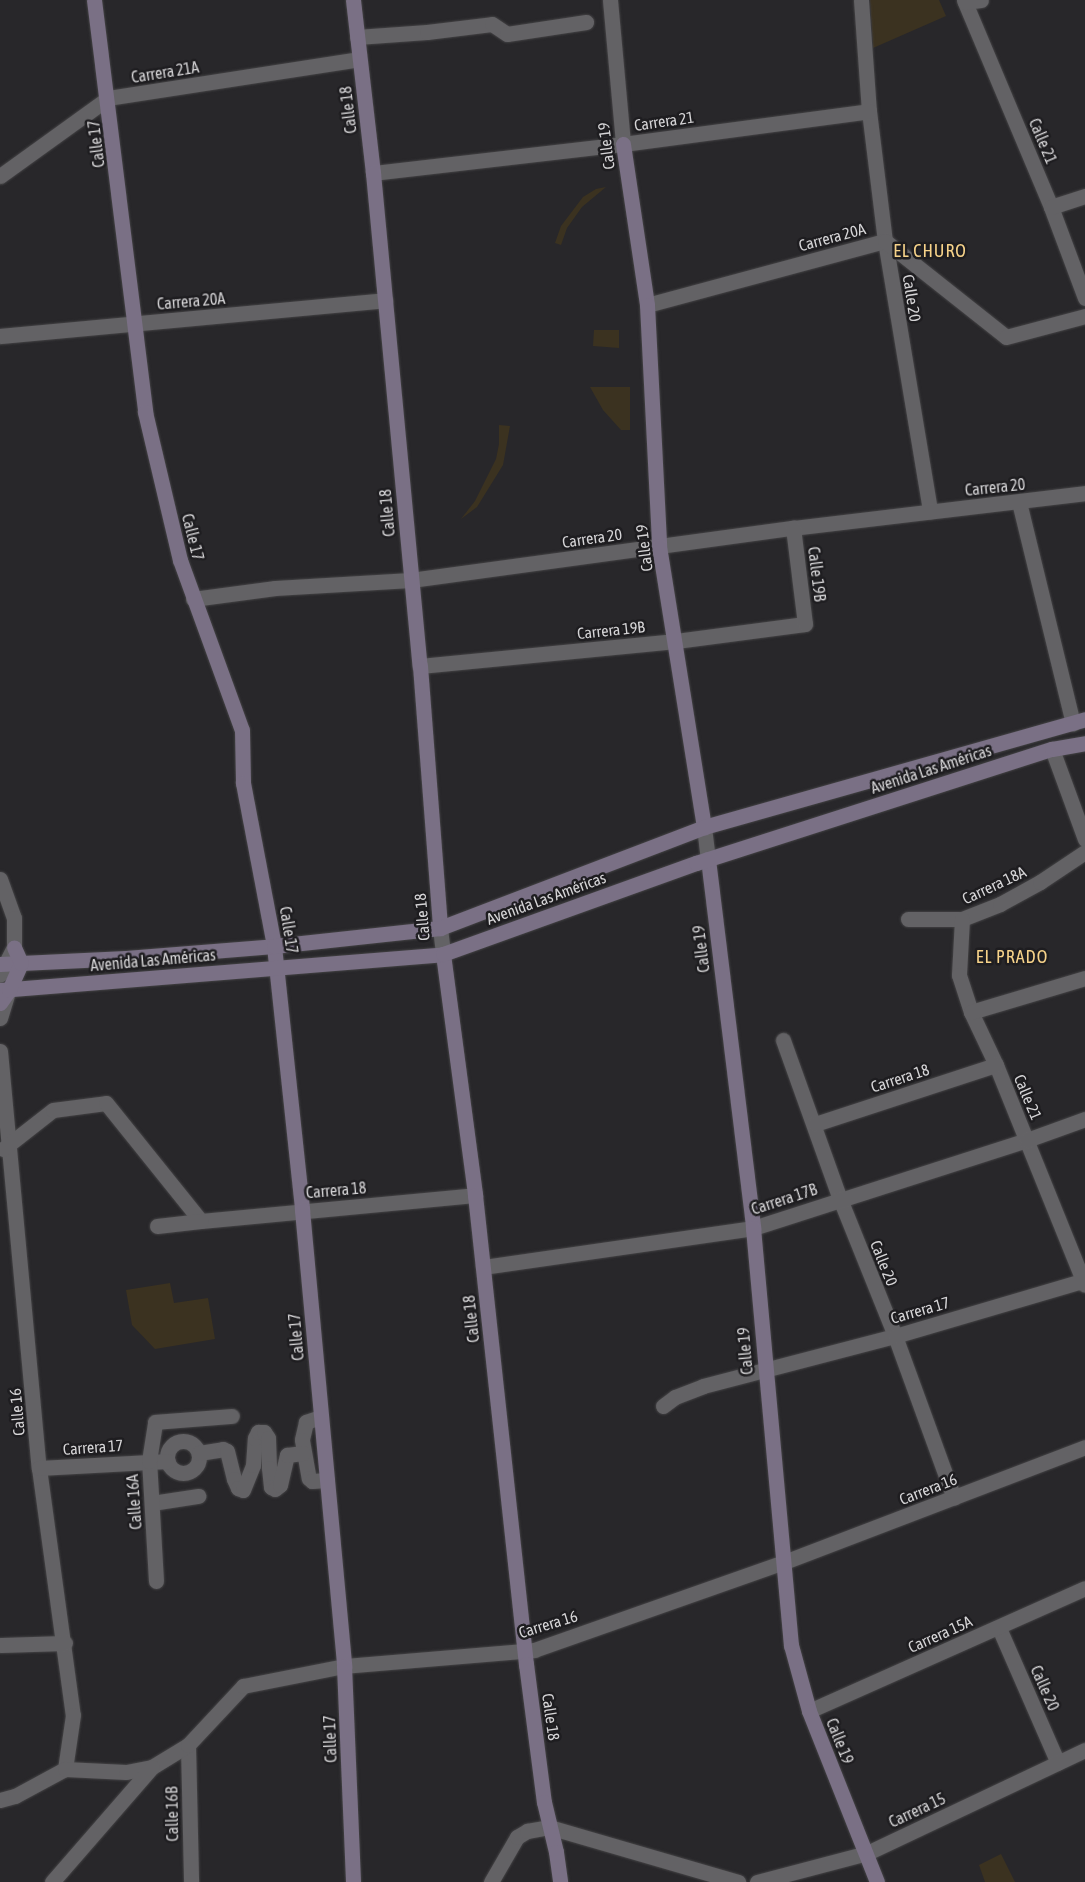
<!DOCTYPE html>
<meta charset="utf-8">
<style>
body{margin:0}
#map{position:relative;width:1085px;height:1882px;overflow:hidden;background:#28272a;font-family:"Asap Condensed",sans-serif}
div>[style]{position:absolute}
.green>*{inset:0;background:#3b3220}
.roads{filter:drop-shadow(0 0 1px #444345) drop-shadow(0 0 1px #444345)}
.street>*{height:15px;margin:-7.5px;padding:0 7.5px;transform-origin:7.5px;border-radius:7.5px;background:#636265}
.street>.ring{margin:-7.5px;padding:0;box-sizing:content-box;background:none;border:15px solid #636265;border-radius:50%}
.secondary>*{height:15px;margin:-7.5px;padding:0 7.5px;transform-origin:7.5px;border-radius:7.5px;background:#7a7085}
span{translate:-50% -50%;white-space:nowrap;text-align:center;line-height:1.15;-webkit-text-stroke:5px #1e1d20;paint-order:stroke}
.street-label{font-size:16px;color:#d6d5d7}
.neighbourhood-label{font-size:18px;color:#f7d38a;letter-spacing:1px}
</style>
<div id="map">
<div class="green">
<div style="clip-path:polygon(870px 0,939px 0,946px 16px,873px 48px)"></div>
<div style="clip-path:polygon(606px 187px,582px 207px,567px 228px,561px 245px,555px 243px,561px 226px,583px 197px,596px 189px)"></div>
<div style="clip-path:polygon(594px 330px,619px 330px,619px 348px,593px 346px)"></div>
<div style="clip-path:polygon(590px 387px,630px 387px,630px 430px,621px 430px,603px 410px)"></div>
<div style="clip-path:polygon(499px 425px,510px 426px,503px 465px,477px 507px,461px 519px,475px 501px,496px 459px,499px 444px)"></div>
<div style="clip-path:polygon(170px 1283px,174px 1303px,208px 1298px,215px 1339px,155px 1349px,132px 1325px,126px 1290px)"></div>
<div style="clip-path:polygon(1001px 1854px,1015px 1882px,985px 1882px,979px 1865px)"></div>
</div>
<div class="roads">
<div class="street">
<div style="left:610px;top:0;width:145px;rotate:84.8deg"></div>
<div style="left:861px;top:0;width:111px;rotate:85.9deg"></div>
<div style="left:869px;top:111px;width:131px;rotate:83deg"></div>
<div style="left:885px;top:241px;width:274px;rotate:80.5deg"></div>
<div style="left:964px;top:0;width:225px;rotate:67.2deg"></div>
<div style="left:1051px;top:207px;width:97px;rotate:69.5deg"></div>
<div style="left:965px;top:2px;width:16px;rotate:-7deg"></div>
<div style="left:357px;top:37px;width:70px;rotate:-4.1deg"></div>
<div style="left:427px;top:32px;width:65px;rotate:-7deg"></div>
<div style="left:492px;top:24px;width:18px;rotate:34deg"></div>
<div style="left:507px;top:34px;width:80px;rotate:-8.6deg"></div>
<div style="left:373px;top:173px;width:252px;rotate:-6.6deg"></div>
<div style="left:623px;top:144px;width:248px;rotate:-7.6deg"></div>
<div style="left:0;top:176px;width:133px;rotate:-35.8deg"></div>
<div style="left:108px;top:98px;width:254px;rotate:-8.8deg"></div>
<div style="left:1051px;top:207px;width:36px;rotate:-18deg"></div>
<div style="left:647px;top:305px;width:246px;rotate:-15.1deg"></div>
<div style="left:885px;top:241px;width:154px;rotate:38.4deg"></div>
<div style="left:1006px;top:337px;width:82px;rotate:-14.9deg"></div>
<div style="left:0;top:336px;width:387px;rotate:-5.3deg"></div>
<div style="left:1019px;top:502px;width:228px;rotate:76.3deg"></div>
<div style="left:193px;top:599px;width:83px;rotate:-7.6deg"></div>
<div style="left:275px;top:588px;width:136px;rotate:-3.4deg"></div>
<div style="left:411px;top:580px;width:386px;rotate:-7.8deg"></div>
<div style="left:793px;top:528px;width:294px;rotate:-6.8deg"></div>
<div style="left:420px;top:666px;width:257px;rotate:-5.6deg"></div>
<div style="left:676px;top:641px;width:130px;rotate:-7.5deg"></div>
<div style="left:805px;top:624px;width:97px;rotate:-97.1deg"></div>
<div style="left:1052px;top:749px;width:96px;rotate:69.9deg"></div>
<div style="left:704px;top:827px;width:32px;rotate:83deg"></div>
<div style="left:0;top:879px;width:41px;rotate:70.3deg"></div>
<div style="left:14px;top:918px;width:29px;rotate:90deg"></div>
<div style="left:14px;top:947px;width:31px;rotate:117deg"></div>
<div style="left:908px;top:919px;width:54px"></div>
<div style="left:962px;top:919px;width:41px;rotate:-21.5deg"></div>
<div style="left:1000px;top:904px;width:46px;rotate:-28.8deg"></div>
<div style="left:1040px;top:882px;width:54px;rotate:-33.7deg"></div>
<div style="left:962px;top:919px;width:56px;rotate:93.1deg"></div>
<div style="left:959px;top:975px;width:39px;rotate:72deg"></div>
<div style="left:971px;top:1012px;width:59px;rotate:64.7deg"></div>
<div style="left:996px;top:1065px;width:237px;rotate:68deg"></div>
<div style="left:440px;top:928px;width:26px;rotate:83deg"></div>
<div style="left:971px;top:1012px;width:119px;rotate:-16.6deg"></div>
<div style="left:0;top:1018px;width:28px;rotate:-73deg"></div>
<div style="left:783px;top:1040px;width:169px;rotate:70.3deg"></div>
<div style="left:840px;top:1199px;width:148px;rotate:68.1deg"></div>
<div style="left:895px;top:1336px;width:172px;rotate:70deg"></div>
<div style="left:0;top:1051px;width:419px;rotate:84.7deg"></div>
<div style="left:39px;top:1468px;width:249px;rotate:82.2deg"></div>
<div style="left:73px;top:1715px;width:55px;rotate:98.4deg"></div>
<div style="left:815px;top:1124px;width:190px;rotate:-18.1deg"></div>
<div style="left:3px;top:1149px;width:63px;rotate:-38deg"></div>
<div style="left:53px;top:1110px;width:53px;rotate:-7.5deg"></div>
<div style="left:106px;top:1103px;width:151px;rotate:51.2deg"></div>
<div style="left:201px;top:1221px;width:275px;rotate:-5.4deg"></div>
<div style="left:157px;top:1226px;width:44px;rotate:-6.5deg"></div>
<div style="left:483px;top:1267px;width:273px;rotate:-8.2deg"></div>
<div style="left:753px;top:1228px;width:288px;rotate:-17.8deg"></div>
<div style="left:1027px;top:1140px;width:62px;rotate:-19.9deg"></div>
<div style="left:663px;top:1406px;width:15px;rotate:-37deg"></div>
<div style="left:675px;top:1397px;width:30px;rotate:-21deg"></div>
<div style="left:703px;top:1386px;width:198px;rotate:-14.6deg"></div>
<div style="left:895px;top:1336px;width:198px;rotate:-16.4deg"></div>
<div style="left:321px;top:1417px;width:16px;rotate:162deg"></div>
<div style="left:306px;top:1422px;width:18px;rotate:103deg"></div>
<div style="left:302px;top:1440px;width:39px;rotate:80deg"></div>
<div style="left:309px;top:1478px;width:4px;rotate:45deg"></div>
<div style="left:312px;top:1481px;width:15px;rotate:-4deg"></div>
<div class="ring" style="left:167px;top:1441px;width:17px;height:17px"></div>
<div style="left:199px;top:1453px;width:24px;rotate:-9deg"></div>
<div style="left:223px;top:1449px;width:4px;rotate:27deg"></div>
<div style="left:227px;top:1451px;width:29px;rotate:76deg"></div>
<div style="left:234px;top:1479px;width:10px;rotate:66deg"></div>
<div style="left:238px;top:1488px;width:5px;rotate:22deg"></div>
<div style="left:243px;top:1490px;width:27px;rotate:-68deg"></div>
<div style="left:253px;top:1465px;width:27px;rotate:-86deg"></div>
<div style="left:255px;top:1438px;width:7px;rotate:-63deg"></div>
<div style="left:258px;top:1432px;width:6px"></div>
<div style="left:264px;top:1432px;width:7px;rotate:56deg"></div>
<div style="left:268px;top:1438px;width:30px;rotate:88deg"></div>
<div style="left:269px;top:1468px;width:19px;rotate:84deg"></div>
<div style="left:271px;top:1487px;width:4px;rotate:27deg"></div>
<div style="left:275px;top:1489px;width:6px;rotate:-39deg"></div>
<div style="left:280px;top:1485px;width:31px;rotate:-77deg"></div>
<div style="left:287px;top:1455px;width:16px;rotate:-7deg"></div>
<div style="left:39px;top:1468px;width:129px;rotate:-3.1deg"></div>
<div style="left:152px;top:1503px;width:47px;rotate:-8.7deg"></div>
<div style="left:156px;top:1581px;width:120px;rotate:-93.3deg"></div>
<div style="left:149px;top:1461px;width:39px;rotate:-81deg"></div>
<div style="left:155px;top:1422px;width:77px;rotate:-4.5deg"></div>
<div style="left:999px;top:1628px;width:147px;rotate:66.4deg"></div>
<div style="left:0;top:1645px;width:65px;rotate:-1.8deg"></div>
<div style="left:809px;top:1711px;width:302px;rotate:-24deg"></div>
<div style="left:188px;top:1745px;width:137px;rotate:88.7deg"></div>
<div style="left:0;top:1800px;width:16px;rotate:-15deg"></div>
<div style="left:15px;top:1796px;width:57px;rotate:-28.4deg"></div>
<div style="left:65px;top:1769px;width:61px;rotate:2.8deg"></div>
<div style="left:126px;top:1772px;width:26px;rotate:-11deg"></div>
<div style="left:152px;top:1767px;width:42px;rotate:-31.4deg"></div>
<div style="left:188px;top:1745px;width:81px;rotate:-47deg"></div>
<div style="left:243px;top:1686px;width:103px;rotate:-11.2deg"></div>
<div style="left:344px;top:1666px;width:191px;rotate:-4.8deg"></div>
<div style="left:534px;top:1650px;width:265px;rotate:-19.4deg"></div>
<div style="left:784px;top:1562px;width:322px;rotate:-20.9deg"></div>
<div style="left:52px;top:1882px;width:152px;rotate:-49deg"></div>
<div style="left:491px;top:1882px;width:52px;rotate:-60deg"></div>
<div style="left:517px;top:1837px;width:12px;rotate:-31deg"></div>
<div style="left:527px;top:1831px;width:22px;rotate:-10deg"></div>
<div style="left:549px;top:1827px;width:197px;rotate:16.2deg"></div>
<div style="left:757px;top:1882px;width:114px;rotate:-14.8deg"></div>
<div style="left:867px;top:1853px;width:241px;rotate:-25.3deg"></div>
</div>
<div class="secondary">
<div style="left:94px;top:0;width:415px;rotate:82.9deg"></div>
<div style="left:145px;top:412px;width:152px;rotate:76.7deg"></div>
<div style="left:180px;top:560px;width:181px;rotate:70deg"></div>
<div style="left:242px;top:730px;width:53px;rotate:88.9deg"></div>
<div style="left:243px;top:783px;width:166px;rotate:79.2deg"></div>
<div style="left:274px;top:946px;width:265px;rotate:83.9deg"></div>
<div style="left:302px;top:1210px;width:458px;rotate:84.7deg"></div>
<div style="left:344px;top:1666px;width:216px;rotate:87.6deg"></div>
<div style="left:353px;top:0;width:174px;rotate:83.4deg"></div>
<div style="left:373px;top:173px;width:495px;rotate:84.6deg"></div>
<div style="left:420px;top:666px;width:263px;rotate:85.6deg"></div>
<div style="left:623px;top:144px;width:163px;rotate:81.5deg"></div>
<div style="left:647px;top:305px;width:241px;rotate:87.1deg"></div>
<div style="left:659px;top:546px;width:285px;rotate:80.9deg"></div>
<div style="left:708px;top:859px;width:372px;rotate:83deg"></div>
<div style="left:753px;top:1228px;width:419px;rotate:84.8deg"></div>
<div style="left:791px;top:1645px;width:68px;rotate:74.7deg"></div>
<div style="left:809px;top:1711px;width:184px;rotate:68.3deg"></div>
<div style="left:443px;top:954px;width:243px;rotate:82.4deg"></div>
<div style="left:475px;top:1195px;width:472px;rotate:83.8deg"></div>
<div style="left:526px;top:1664px;width:139px;rotate:82.6deg"></div>
<div style="left:544px;top:1802px;width:51px;rotate:76.5deg"></div>
<div style="left:556px;top:1852px;width:30px;rotate:82deg"></div>
<div style="left:0;top:964px;width:126px;rotate:-2.7deg"></div>
<div style="left:126px;top:958px;width:148px;rotate:-4.6deg"></div>
<div style="left:274px;top:946px;width:167px;rotate:-6.2deg"></div>
<div style="left:440px;top:928px;width:283px;rotate:-20.9deg"></div>
<div style="left:704px;top:827px;width:396px;rotate:-15.8deg"></div>
<div style="left:0;top:990px;width:444px;rotate:-4.6deg"></div>
<div style="left:443px;top:954px;width:269px;rotate:-19.8deg"></div>
<div style="left:696px;top:863px;width:374px;rotate:-17.8deg"></div>
<div style="left:1052px;top:749px;width:34px;rotate:-10deg"></div>
<div style="left:0;top:1003px;width:16px;rotate:-55deg"></div>
<div style="left:9px;top:990px;width:30px;rotate:-66deg"></div>
<div style="left:21px;top:963px;width:17px;rotate:-114deg"></div>
</div>
</div>
<div class="street-label">
<span style="left:165px;top:72px;rotate:-9deg">Carrera 21A</span>
<span style="left:348px;top:110px;rotate:-97deg">Calle 18</span>
<span style="left:664px;top:121px;rotate:-8deg">Carrera 21</span>
<span style="left:1043px;top:141px;rotate:67deg">Calle 21</span>
<span style="left:96px;top:144px;rotate:-97deg">Calle 17</span>
<span style="left:606px;top:146px;rotate:-97deg">Calle 19</span>
<span style="left:832px;top:237px;rotate:-15deg">Carrera 20A</span>
<span style="left:912px;top:298px;rotate:81deg">Calle 20</span>
<span style="left:191px;top:301px;rotate:-5deg">Carrera 20A</span>
<span style="left:995px;top:487px;rotate:-6deg">Carrera 20</span>
<span style="left:387px;top:513px;rotate:-95deg">Calle 18</span>
<span style="left:193px;top:537px;rotate:76deg">Calle 17</span>
<span style="left:592px;top:538px;rotate:-8deg">Carrera 20</span>
<span style="left:644px;top:548px;rotate:-97deg">Calle 19</span>
<span style="left:817px;top:574px;rotate:83deg">Calle 19B</span>
<span style="left:611px;top:630px;rotate:-6deg">Carrera 19B</span>
<span style="left:931px;top:769px;rotate:-18deg">Avenida Las Américas</span>
<span style="left:994px;top:885px;rotate:-25deg">Carrera 18A</span>
<span style="left:546px;top:898px;rotate:-20deg">Avenida Las Américas</span>
<span style="left:422px;top:917px;rotate:-95deg">Calle 18</span>
<span style="left:289px;top:930px;rotate:81deg">Calle 17</span>
<span style="left:701px;top:949px;rotate:-97deg">Calle 19</span>
<span style="left:153px;top:960px;rotate:-5deg">Avenida Las Américas</span>
<span style="left:900px;top:1078px;rotate:-18deg">Carrera 18</span>
<span style="left:1028px;top:1097px;rotate:67deg">Calle 21</span>
<span style="left:336px;top:1190px;rotate:-5deg">Carrera 18</span>
<span style="left:784px;top:1199px;rotate:-18deg">Carrera 17B</span>
<span style="left:884px;top:1263px;rotate:68deg">Calle 20</span>
<span style="left:920px;top:1310px;rotate:-16deg">Carrera 17</span>
<span style="left:471px;top:1319px;rotate:-96deg">Calle 18</span>
<span style="left:296px;top:1337px;rotate:-95deg">Calle 17</span>
<span style="left:745px;top:1351px;rotate:-95deg">Calle 19</span>
<span style="left:17px;top:1412px;rotate:-95deg">Calle 16</span>
<span style="left:93px;top:1447px;rotate:-4deg">Carrera 17</span>
<span style="left:928px;top:1489px;rotate:-21deg">Carrera 16</span>
<span style="left:134px;top:1502px;rotate:-94deg">Calle 16A</span>
<span style="left:548px;top:1624px;rotate:-17deg">Carrera 16</span>
<span style="left:940px;top:1634px;rotate:-24deg">Carrera 15A</span>
<span style="left:1045px;top:1688px;rotate:66deg">Calle 20</span>
<span style="left:551px;top:1717px;rotate:82deg">Calle 18</span>
<span style="left:330px;top:1739px;rotate:-92deg">Calle 17</span>
<span style="left:840px;top:1741px;rotate:68deg">Calle 19</span>
<span style="left:917px;top:1810px;rotate:-25deg">Carrera 15</span>
<span style="left:172px;top:1814px;rotate:-91deg">Calle 16B</span>
</div>
<div class="neighbourhood-label">
<span style="left:930px;top:251px">EL CHURO</span>
<span style="left:1012px;top:957px">EL PRADO</span>
</div>
</div>
